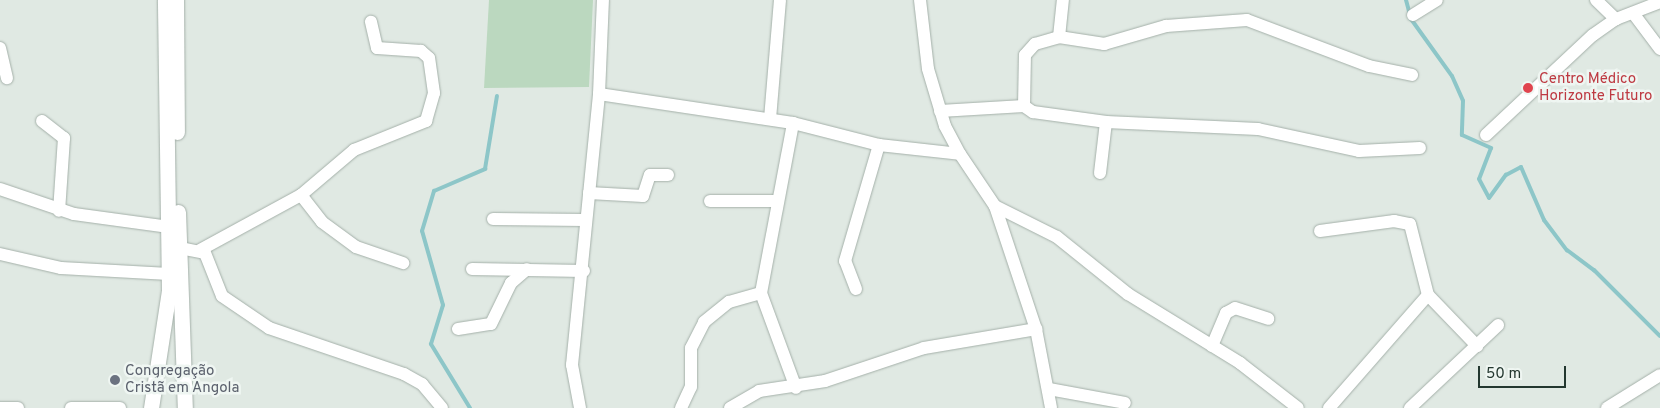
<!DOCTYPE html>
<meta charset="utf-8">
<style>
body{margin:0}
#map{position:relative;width:1660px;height:408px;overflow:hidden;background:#e0e9e3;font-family:Overpass,sans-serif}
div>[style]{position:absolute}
.green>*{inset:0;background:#bbd8bf}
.stream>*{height:4px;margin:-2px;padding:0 2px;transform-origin:2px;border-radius:2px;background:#8dc6c8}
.roads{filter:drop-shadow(0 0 1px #a4b0a9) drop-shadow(0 0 1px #a4b0a9)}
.minor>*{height:12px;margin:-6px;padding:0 6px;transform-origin:6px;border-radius:6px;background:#fff}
.tertiary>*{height:15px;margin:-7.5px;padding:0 7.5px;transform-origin:7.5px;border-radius:7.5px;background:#fff}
.dots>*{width:14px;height:14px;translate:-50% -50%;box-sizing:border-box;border:2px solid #eff6f2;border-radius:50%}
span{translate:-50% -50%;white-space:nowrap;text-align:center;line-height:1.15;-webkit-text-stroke:5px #eff6f2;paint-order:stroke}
.health-label{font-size:15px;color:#be3a42}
.left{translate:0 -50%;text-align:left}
.worship-label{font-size:15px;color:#5b616d}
.scale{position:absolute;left:1478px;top:366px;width:88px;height:22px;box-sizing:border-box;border:2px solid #23372f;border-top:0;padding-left:6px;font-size:15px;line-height:18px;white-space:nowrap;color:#23372f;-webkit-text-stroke:4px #eff6f2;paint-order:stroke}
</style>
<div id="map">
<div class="green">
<div style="clip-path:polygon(489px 0,593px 0,589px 87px,484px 88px)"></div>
</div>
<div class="stream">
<div style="left:1406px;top:0;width:20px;rotate:75deg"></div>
<div style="left:1411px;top:19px;width:70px;rotate:54.3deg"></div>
<div style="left:1452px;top:76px;width:27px;rotate:66deg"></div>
<div style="left:1463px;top:101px;width:34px;rotate:92deg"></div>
<div style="left:1462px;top:135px;width:32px;rotate:24deg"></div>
<div style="left:1491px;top:148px;width:33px;rotate:111deg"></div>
<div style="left:1479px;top:179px;width:21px;rotate:62deg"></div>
<div style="left:1489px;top:198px;width:29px;rotate:-54deg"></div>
<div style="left:1506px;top:175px;width:17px;rotate:-28deg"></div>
<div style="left:1521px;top:167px;width:58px;rotate:66.5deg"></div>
<div style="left:1544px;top:220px;width:38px;rotate:53deg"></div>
<div style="left:1567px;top:250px;width:34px;rotate:37deg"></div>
<div style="left:1594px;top:270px;width:93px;rotate:45deg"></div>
<div style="left:470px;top:408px;width:75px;rotate:-121.4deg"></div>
<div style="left:431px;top:344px;width:41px;rotate:-72.9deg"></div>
<div style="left:443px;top:305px;width:77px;rotate:-105.8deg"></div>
<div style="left:422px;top:231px;width:42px;rotate:-73.3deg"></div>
<div style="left:434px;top:191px;width:56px;rotate:-23.3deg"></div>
<div style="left:485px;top:169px;width:74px;rotate:-80.7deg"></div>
</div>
<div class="roads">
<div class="minor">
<div style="left:920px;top:0;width:69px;rotate:83.4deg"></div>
<div style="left:928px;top:69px;width:59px;rotate:73.4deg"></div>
<div style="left:945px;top:126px;width:32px;rotate:62deg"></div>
<div style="left:1596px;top:0;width:28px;rotate:44deg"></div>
<div style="left:1633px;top:13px;width:45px;rotate:53.1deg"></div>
<div style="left:1413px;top:15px;width:28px;rotate:-32deg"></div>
<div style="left:1059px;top:37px;width:46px;rotate:8.8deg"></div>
<div style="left:1104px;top:44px;width:65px;rotate:-16.2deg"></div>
<div style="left:1166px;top:26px;width:81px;rotate:-4.2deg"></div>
<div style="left:1247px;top:20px;width:130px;rotate:20.7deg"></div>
<div style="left:1369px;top:66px;width:44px;rotate:11.8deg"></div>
<div style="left:0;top:48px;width:31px;rotate:77deg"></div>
<div style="left:599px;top:94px;width:196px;rotate:8.5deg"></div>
<div style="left:793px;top:123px;width:89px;rotate:14.3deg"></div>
<div style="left:879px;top:145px;width:81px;rotate:6.3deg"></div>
<div style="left:960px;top:154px;width:63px;rotate:56.1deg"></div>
<div style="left:995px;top:206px;width:130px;rotate:71.6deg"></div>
<div style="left:1036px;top:329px;width:80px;rotate:79.2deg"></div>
<div style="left:1024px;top:106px;width:51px;rotate:-88.9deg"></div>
<div style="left:1025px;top:55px;width:15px;rotate:-48deg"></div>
<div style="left:1035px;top:44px;width:25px;rotate:-16deg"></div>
<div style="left:1059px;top:37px;width:37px;rotate:-84deg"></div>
<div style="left:940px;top:111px;width:84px;rotate:-3.4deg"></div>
<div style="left:1024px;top:106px;width:11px;rotate:34deg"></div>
<div style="left:1033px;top:112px;width:74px;rotate:7.8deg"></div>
<div style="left:1106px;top:122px;width:152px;rotate:2.6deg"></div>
<div style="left:1258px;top:129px;width:103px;rotate:12.3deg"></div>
<div style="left:1359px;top:151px;width:61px;rotate:-2.8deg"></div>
<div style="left:770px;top:119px;width:119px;rotate:-85.2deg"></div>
<div style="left:42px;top:121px;width:28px;rotate:38deg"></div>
<div style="left:64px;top:138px;width:73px;rotate:93.9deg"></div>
<div style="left:1486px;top:135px;width:146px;rotate:-43.1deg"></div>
<div style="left:1593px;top:35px;width:28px;rotate:-35deg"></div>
<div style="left:1616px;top:19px;width:47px;rotate:-21.1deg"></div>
<div style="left:1100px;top:173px;width:51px;rotate:-83.3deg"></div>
<div style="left:0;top:189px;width:78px;rotate:18.7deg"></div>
<div style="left:74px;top:214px;width:96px;rotate:7.8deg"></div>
<div style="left:589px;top:193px;width:54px;rotate:3.2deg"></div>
<div style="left:643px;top:196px;width:22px;rotate:-72deg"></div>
<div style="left:650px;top:175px;width:18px"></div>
<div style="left:301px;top:195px;width:34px;rotate:52deg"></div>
<div style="left:322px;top:222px;width:42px;rotate:36.3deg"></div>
<div style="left:356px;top:247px;width:50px;rotate:18.8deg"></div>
<div style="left:710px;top:201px;width:65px"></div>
<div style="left:995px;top:206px;width:69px;rotate:26.6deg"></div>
<div style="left:1057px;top:237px;width:91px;rotate:38.8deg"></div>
<div style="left:1128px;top:294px;width:132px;rotate:31.6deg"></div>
<div style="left:1240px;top:363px;width:73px;rotate:37.8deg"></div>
<div style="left:493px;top:219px;width:92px;rotate:0.6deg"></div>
<div style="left:1320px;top:231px;width:75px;rotate:-7.7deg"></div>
<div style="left:1394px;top:221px;width:16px;rotate:11deg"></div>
<div style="left:1410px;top:224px;width:73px;rotate:75.8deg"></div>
<div style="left:1428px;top:295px;width:71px;rotate:46.1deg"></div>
<div style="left:180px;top:248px;width:25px;rotate:11deg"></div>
<div style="left:205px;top:253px;width:46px;rotate:68.4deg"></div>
<div style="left:222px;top:296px;width:57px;rotate:34.2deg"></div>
<div style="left:269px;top:328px;width:143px;rotate:18.8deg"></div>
<div style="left:404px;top:374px;width:21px;rotate:29deg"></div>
<div style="left:422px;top:384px;width:31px;rotate:50deg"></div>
<div style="left:200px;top:250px;width:115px;rotate:-28.6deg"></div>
<div style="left:301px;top:195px;width:70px;rotate:-40.3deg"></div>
<div style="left:354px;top:150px;width:78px;rotate:-21.9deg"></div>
<div style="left:426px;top:121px;width:29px;rotate:-74deg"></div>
<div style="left:434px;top:93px;width:35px;rotate:-98deg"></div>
<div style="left:429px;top:58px;width:11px;rotate:-139deg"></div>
<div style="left:421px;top:51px;width:44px;rotate:-176.1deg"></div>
<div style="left:377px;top:48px;width:27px;rotate:-103deg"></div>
<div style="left:0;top:254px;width:63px;rotate:12.9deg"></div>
<div style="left:61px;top:268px;width:108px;rotate:3.2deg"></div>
<div style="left:472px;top:269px;width:112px;rotate:1deg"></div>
<div style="left:856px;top:289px;width:30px;rotate:-111deg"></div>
<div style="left:845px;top:261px;width:121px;rotate:-73.7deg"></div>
<div style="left:761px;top:293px;width:101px;rotate:69.8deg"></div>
<div style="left:458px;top:329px;width:33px;rotate:-9deg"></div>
<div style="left:491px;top:324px;width:46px;rotate:-64deg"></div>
<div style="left:511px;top:283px;width:21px;rotate:-41deg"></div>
<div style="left:1212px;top:346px;width:36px;rotate:-67deg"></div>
<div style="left:1226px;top:313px;width:10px;rotate:-29deg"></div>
<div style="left:1235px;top:308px;width:35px;rotate:18deg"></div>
<div style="left:1049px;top:389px;width:77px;rotate:10.4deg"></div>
<div style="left:0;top:408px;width:18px"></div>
<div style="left:71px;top:408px;width:49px"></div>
<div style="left:580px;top:408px;width:44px;rotate:-100.5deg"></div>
<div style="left:572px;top:365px;width:272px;rotate:-84.3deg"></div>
<div style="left:599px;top:94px;width:94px;rotate:-87.6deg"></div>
<div style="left:681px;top:408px;width:23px;rotate:-65deg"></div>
<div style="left:691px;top:387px;width:39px;rotate:-90deg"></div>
<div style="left:691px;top:348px;width:29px;rotate:-63deg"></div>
<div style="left:704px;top:322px;width:32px;rotate:-39deg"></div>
<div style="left:729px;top:302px;width:33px;rotate:-16deg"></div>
<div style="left:761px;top:293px;width:173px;rotate:-79.3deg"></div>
<div style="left:730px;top:408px;width:34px;rotate:-30deg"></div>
<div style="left:759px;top:391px;width:67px;rotate:-8.6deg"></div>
<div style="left:825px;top:381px;width:104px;rotate:-18.4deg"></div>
<div style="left:924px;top:348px;width:114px;rotate:-9.6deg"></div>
<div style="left:1329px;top:408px;width:150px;rotate:-48.8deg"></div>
<div style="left:1410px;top:408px;width:121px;rotate:-43.3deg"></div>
<div style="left:1607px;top:408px;width:62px;rotate:-31.9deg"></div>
</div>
<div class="tertiary">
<div style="left:176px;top:0;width:132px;rotate:89.6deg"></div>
<div style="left:178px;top:212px;width:196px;rotate:88deg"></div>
<div style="left:151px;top:408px;width:118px;rotate:-81.3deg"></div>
<div style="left:169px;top:291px;width:291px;rotate:-90.8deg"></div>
</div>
</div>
<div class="dots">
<div style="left:1528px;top:88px;background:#e0444e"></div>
<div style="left:115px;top:380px;background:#6b7280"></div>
</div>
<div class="health-label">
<span class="left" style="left:1539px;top:88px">Centro Médico<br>Horizonte Futuro</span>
</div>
<div class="worship-label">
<span class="left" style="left:125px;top:380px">Congregação<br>Cristã em Angola</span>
</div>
<div class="scale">50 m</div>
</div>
